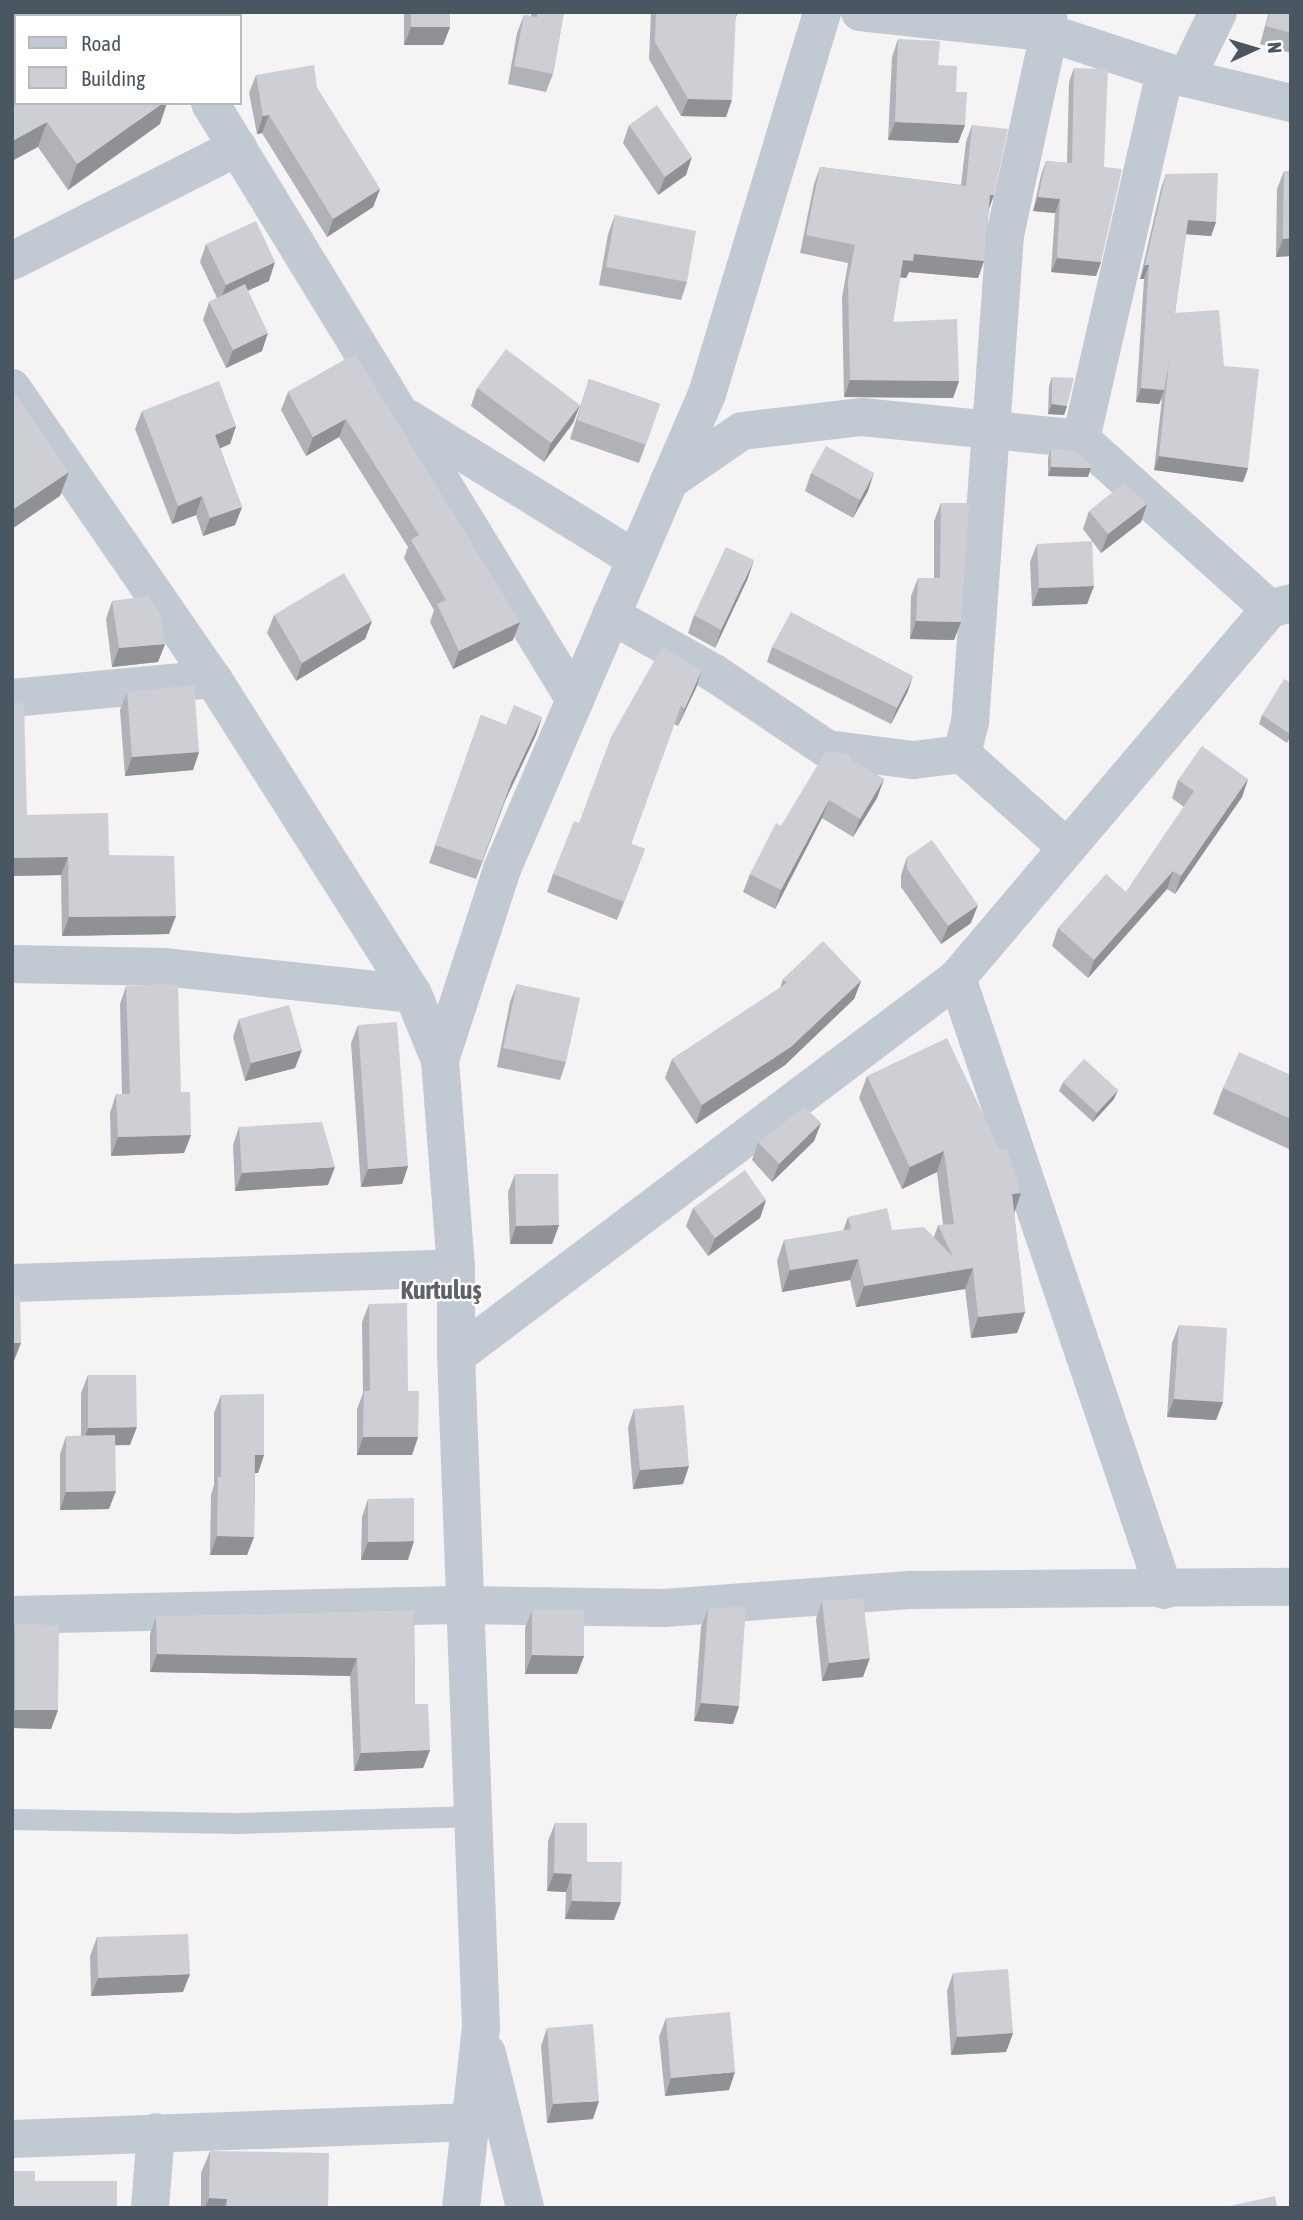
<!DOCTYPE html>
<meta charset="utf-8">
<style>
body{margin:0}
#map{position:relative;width:1303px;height:2220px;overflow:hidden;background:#f5f3f3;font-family:"Asap Condensed",sans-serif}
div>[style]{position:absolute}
.service>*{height:21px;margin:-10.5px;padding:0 10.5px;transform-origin:10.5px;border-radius:10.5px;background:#c1cad2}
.minor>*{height:38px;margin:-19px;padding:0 19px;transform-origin:19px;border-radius:19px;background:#c1cad2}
.tertiary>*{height:38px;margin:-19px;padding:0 19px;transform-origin:19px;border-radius:19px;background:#c1cad2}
.wall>*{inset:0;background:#b0b2b7}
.shaded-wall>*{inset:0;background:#909195}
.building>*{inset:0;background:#cdcfd5}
span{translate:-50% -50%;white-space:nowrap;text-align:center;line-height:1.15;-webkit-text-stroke:5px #fff;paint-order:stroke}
.district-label{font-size:26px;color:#5f6368;font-weight:700}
.frame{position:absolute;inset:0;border:14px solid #4a5661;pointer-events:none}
.legend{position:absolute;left:14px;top:14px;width:228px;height:91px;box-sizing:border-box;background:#fff;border:2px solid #b7bbc0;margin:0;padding:9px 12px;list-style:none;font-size:21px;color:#4a5661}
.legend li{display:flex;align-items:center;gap:14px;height:35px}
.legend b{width:35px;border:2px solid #b7bbc0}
.north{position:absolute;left:1219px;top:14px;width:70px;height:70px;-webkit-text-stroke:5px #fff;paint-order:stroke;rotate:86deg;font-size:19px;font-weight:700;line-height:28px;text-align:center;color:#4a5661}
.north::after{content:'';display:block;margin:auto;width:24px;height:32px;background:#4a5661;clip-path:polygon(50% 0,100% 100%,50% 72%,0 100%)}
</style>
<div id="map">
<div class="service">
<div style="left:12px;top:1819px;width:224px;rotate:1deg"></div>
<div style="left:236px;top:1823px;width:239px;rotate:-1.7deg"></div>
</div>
<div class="minor">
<div style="left:152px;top:12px;width:4px;rotate:63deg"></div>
<div style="left:860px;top:12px;width:190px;rotate:6.3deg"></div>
<div style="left:1049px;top:33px;width:144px;rotate:18.2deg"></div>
<div style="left:1186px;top:78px;width:108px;rotate:13.4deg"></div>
<div style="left:1186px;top:78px;width:73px;rotate:-64.1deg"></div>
<div style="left:210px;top:103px;width:700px;rotate:58.56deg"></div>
<div style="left:12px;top:261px;width:253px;rotate:-26.8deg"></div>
<div style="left:12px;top:388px;width:354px;rotate:55.4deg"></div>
<div style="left:213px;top:679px;width:373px;rotate:57.6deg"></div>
<div style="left:413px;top:994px;width:71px;rotate:67.8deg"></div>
<div style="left:407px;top:418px;width:268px;rotate:31.7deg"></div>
<div style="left:1081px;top:439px;width:377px;rotate:-77.1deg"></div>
<div style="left:669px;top:481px;width:88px;rotate:-34.4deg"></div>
<div style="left:742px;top:431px;width:121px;rotate:-6.7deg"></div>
<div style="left:862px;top:417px;width:220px;rotate:5.7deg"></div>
<div style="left:1081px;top:439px;width:254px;rotate:42deg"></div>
<div style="left:611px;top:615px;width:118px;rotate:29.4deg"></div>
<div style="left:714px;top:673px;width:136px;rotate:33.9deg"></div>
<div style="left:827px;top:749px;width:87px;rotate:7.3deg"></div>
<div style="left:913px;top:760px;width:49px;rotate:-7deg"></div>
<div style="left:962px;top:754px;width:32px;rotate:-76deg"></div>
<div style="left:970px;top:723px;width:489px;rotate:-85.9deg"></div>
<div style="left:1005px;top:235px;width:207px;rotate:-77.7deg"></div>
<div style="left:1049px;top:33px;width:21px;rotate:-93deg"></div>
<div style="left:12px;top:698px;width:202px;rotate:-5.4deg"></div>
<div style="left:962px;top:754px;width:141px;rotate:41.8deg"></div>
<div style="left:12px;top:964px;width:152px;rotate:1.1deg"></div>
<div style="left:164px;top:967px;width:250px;rotate:6.2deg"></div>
<div style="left:957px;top:978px;width:646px;rotate:71.31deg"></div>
<div style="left:12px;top:1283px;width:444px;rotate:-1.9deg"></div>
<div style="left:456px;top:1356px;width:628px;rotate:-37.03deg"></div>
<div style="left:957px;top:978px;width:484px;rotate:-49.7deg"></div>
<div style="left:1270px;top:609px;width:22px;rotate:-16deg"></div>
<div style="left:12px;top:1615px;width:455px;rotate:-1.3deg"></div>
<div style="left:467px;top:1605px;width:197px;rotate:0.9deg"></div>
<div style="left:664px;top:1608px;width:249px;rotate:-4.2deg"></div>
<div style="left:912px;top:1590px;width:379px;rotate:-0.5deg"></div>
<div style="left:12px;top:2139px;width:456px;rotate:-2.1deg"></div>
<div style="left:150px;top:2208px;width:76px;rotate:-85.5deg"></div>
</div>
<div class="tertiary">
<div style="left:487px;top:2053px;width:160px;rotate:76.2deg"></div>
<div style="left:461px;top:2208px;width:182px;rotate:-83.7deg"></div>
<div style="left:481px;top:2027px;width:671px;rotate:-92.13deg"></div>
<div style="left:456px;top:1356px;width:88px;rotate:-90deg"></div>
<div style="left:456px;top:1268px;width:209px;rotate:-94.4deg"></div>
<div style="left:440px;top:1060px;width:201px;rotate:-72deg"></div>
<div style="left:502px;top:869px;width:517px;rotate:-66.66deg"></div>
<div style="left:707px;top:394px;width:399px;rotate:-73.2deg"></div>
</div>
<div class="wall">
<div style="clip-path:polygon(12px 12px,66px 12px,57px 16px,16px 16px,16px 21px)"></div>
<div style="clip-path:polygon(404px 12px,450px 12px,450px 27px,443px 45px,404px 45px)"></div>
<div style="clip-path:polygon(531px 12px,564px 12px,553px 74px,546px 92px,508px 84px,517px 33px,524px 15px,531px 16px)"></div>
<div style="clip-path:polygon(651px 12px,738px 12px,735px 20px,726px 117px,681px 116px,649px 59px)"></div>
<div style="clip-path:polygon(1269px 12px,1291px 12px,1291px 53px,1260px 44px)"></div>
<div style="clip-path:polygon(898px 39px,938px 65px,956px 92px,965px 125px,958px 143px,888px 140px,892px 57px)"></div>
<div style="clip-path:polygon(1074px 68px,1101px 262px,1096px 276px,1051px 272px,1055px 213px,1033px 211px,1041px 175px,1046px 161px,1067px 163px,1069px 82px)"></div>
<div style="clip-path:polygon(256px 75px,317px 88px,380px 189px,373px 207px,327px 237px,262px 133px,257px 134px,249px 93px)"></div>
<div style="clip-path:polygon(12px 95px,160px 124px,68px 190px,38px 147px)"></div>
<div style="clip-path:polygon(629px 125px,686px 175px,658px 195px,623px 143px)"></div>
<div style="clip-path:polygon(972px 125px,994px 195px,989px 209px,984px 261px,978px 278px,909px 272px,906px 278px,900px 277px,893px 322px,959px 381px,953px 398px,844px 397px,842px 298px,848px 263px,800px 253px,814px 184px,820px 167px,961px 185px,966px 142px)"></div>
<div style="clip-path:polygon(1284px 171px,1291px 256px,1276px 257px,1277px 189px)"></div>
<div style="clip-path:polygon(1166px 174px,1216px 222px,1211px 236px,1186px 234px,1175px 313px,1224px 366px,1248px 468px,1243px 482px,1154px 470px,1162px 398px,1159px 404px,1136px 402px,1144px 279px,1140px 279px,1161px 188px)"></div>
<div style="clip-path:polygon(615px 215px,687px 282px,681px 300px,599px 285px,608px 234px)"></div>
<div style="clip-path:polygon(206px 244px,269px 281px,248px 290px,262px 351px,226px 368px,203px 320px,209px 302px,217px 298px,200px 262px)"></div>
<div style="clip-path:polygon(355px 354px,513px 640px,453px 669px,430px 622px,434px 610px,404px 558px,408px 547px,339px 437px,306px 456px,281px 410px,288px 392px)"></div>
<div style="clip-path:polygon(1052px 377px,1067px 406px,1064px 415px,1048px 414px,1049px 386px)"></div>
<div style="clip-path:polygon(589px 379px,660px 404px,639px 463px,570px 439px)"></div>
<div style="clip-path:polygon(477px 388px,580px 405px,573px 423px,544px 462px,471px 406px)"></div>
<div style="clip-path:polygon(142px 411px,236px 426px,230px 444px,220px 448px,242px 507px,235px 525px,203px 536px,196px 515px,172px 524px,135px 429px)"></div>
<div style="clip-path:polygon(1051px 448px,1088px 477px,1048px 476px,1048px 458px)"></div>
<div style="clip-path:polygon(811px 473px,868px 491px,853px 518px,805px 491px)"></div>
<div style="clip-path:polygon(941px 503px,961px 622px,954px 640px,910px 639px,911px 596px,918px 578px,934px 578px,934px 521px)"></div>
<div style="clip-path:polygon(1147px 504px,1141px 522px,1101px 553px,1083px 529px,1089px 511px)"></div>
<div style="clip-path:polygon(1037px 544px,1094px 586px,1087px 604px,1032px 606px,1030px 562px)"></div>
<div style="clip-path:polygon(748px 578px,715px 648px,688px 633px,694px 615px)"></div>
<div style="clip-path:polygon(112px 601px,165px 644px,158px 662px,112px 667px,106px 619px)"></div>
<div style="clip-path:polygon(274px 615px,372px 621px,365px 639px,296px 681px,267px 633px)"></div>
<div style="clip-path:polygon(772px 647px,908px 691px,891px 724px,767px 662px)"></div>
<div style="clip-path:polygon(702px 670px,696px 688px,678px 726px,674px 724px,631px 844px,645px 849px,617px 920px,547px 892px,553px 874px,579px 823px)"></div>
<div style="clip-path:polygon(1291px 683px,1291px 736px,1287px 743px,1259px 724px,1262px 715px)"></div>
<div style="clip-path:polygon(127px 692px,199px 752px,193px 770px,125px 776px,120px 710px)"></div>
<div style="clip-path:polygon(12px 704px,27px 815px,109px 855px,169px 934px,62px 936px,61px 875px,12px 876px)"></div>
<div style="clip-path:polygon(481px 715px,506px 725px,542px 717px,536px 735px,505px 801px,476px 879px,429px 863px)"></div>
<div style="clip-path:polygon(851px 760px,884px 779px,877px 798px,853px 837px,822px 818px,775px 909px,743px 892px,750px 874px,781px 826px)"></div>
<div style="clip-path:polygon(1248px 779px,1242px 797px,1175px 894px,1167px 889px,1088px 978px,1052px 946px,1058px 928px,1126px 892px,1184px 807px,1172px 798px,1178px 780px)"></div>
<div style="clip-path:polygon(907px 857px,971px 923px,941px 944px,901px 887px,901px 875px)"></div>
<div style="clip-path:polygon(783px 979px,861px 981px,854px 999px,785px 1065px,696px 1124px,665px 1078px,672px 1059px,780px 988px)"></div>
<div style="clip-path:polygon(517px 984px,566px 1062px,560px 1080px,497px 1067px,510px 1002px)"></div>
<div style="clip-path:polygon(126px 986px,181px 1092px,191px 1135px,184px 1153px,111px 1156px,110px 1113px,116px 1094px,122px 1094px,120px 1004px)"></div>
<div style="clip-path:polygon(239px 1019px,295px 1068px,245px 1081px,233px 1037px)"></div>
<div style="clip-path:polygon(358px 1025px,408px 1166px,402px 1184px,361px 1187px,351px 1043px)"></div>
<div style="clip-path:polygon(1291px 1075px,1291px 1150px,1213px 1114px,1223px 1088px)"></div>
<div style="clip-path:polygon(867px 1076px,1014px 1213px,1025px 1312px,1017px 1333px,971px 1338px,965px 1289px,856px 1307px,850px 1280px,782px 1292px,777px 1261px,784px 1240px,843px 1231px,848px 1217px,892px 1230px,934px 1237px,938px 1225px,943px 1225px,937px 1172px,902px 1189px,859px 1098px)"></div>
<div style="clip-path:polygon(1063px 1082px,1114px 1099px,1093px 1122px,1059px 1091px)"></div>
<div style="clip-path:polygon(821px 1123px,814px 1141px,772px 1182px,752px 1160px,758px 1142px)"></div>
<div style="clip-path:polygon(239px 1127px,328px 1185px,235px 1191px,233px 1145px)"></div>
<div style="clip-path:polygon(515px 1174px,559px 1225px,552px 1244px,510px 1244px,508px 1192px)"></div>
<div style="clip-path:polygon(766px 1200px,760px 1218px,708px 1256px,686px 1226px,693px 1208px)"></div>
<div style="clip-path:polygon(369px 1304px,408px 1391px,418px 1437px,412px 1455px,357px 1455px,357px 1409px,363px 1393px,362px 1322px)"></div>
<div style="clip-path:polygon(1179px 1325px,1223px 1402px,1216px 1420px,1167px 1417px,1172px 1343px)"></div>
<div style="clip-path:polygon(88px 1375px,130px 1445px,115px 1445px,109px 1509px,60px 1510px,60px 1454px,66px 1436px,81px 1436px,81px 1393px)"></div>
<div style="clip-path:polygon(221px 1395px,264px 1455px,258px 1473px,255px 1473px,254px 1537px,247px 1555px,210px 1555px,211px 1495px,214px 1485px,214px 1413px)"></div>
<div style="clip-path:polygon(634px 1409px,683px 1484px,633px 1489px,628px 1427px)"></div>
<div style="clip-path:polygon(368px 1499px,408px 1560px,361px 1560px,362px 1517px)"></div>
<div style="clip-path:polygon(822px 1601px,863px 1677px,822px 1681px,816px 1619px)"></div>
<div style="clip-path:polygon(708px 1609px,739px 1706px,733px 1724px,694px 1721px,701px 1627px)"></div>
<div style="clip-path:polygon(414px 1610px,415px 1704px,430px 1750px,423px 1768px,354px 1771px,350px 1676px,150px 1672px,150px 1634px,156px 1616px)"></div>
<div style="clip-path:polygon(532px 1610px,584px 1656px,577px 1674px,525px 1674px,525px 1628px)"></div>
<div style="clip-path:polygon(15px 1624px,58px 1710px,51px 1729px,12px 1728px,12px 1632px)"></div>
<div style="clip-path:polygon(555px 1823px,587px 1862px,614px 1920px,565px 1919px,566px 1892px,547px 1891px,548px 1841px)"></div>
<div style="clip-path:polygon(97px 1937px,183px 1992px,91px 1996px,90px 1956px)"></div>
<div style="clip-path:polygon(953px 1973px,1013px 2033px,1006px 2052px,951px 2055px,947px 1991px)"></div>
<div style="clip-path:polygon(666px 2018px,729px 2090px,665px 2096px,659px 2037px)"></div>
<div style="clip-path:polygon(547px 2028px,593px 2119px,547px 2123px,541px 2046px)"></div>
<div style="clip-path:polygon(210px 2151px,328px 2208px,201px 2208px,201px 2173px)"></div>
</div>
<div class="shaded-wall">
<div style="clip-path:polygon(26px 12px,66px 12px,57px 16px,25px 16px)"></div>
<div style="clip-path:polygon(411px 27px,450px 27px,443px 45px,404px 45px)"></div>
<div style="clip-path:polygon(688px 99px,732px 100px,726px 117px,681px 116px)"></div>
<div style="clip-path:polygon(163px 103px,167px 103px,160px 124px,68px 190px,77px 164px)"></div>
<div style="clip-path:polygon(269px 115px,262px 133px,257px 134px,263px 116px)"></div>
<div style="clip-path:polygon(47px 122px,38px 147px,12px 161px,12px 141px)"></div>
<div style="clip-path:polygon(895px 122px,965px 125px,958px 143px,888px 140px)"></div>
<div style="clip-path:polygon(692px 157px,686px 175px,658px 195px,665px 177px)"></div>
<div style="clip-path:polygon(380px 189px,373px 207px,327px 237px,333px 219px)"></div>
<div style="clip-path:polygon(990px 195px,994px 195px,987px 213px)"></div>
<div style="clip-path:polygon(1038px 197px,1060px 199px,1055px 213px,1033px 211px)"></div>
<div style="clip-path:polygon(1188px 220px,1216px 222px,1211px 236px,1183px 234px)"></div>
<div style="clip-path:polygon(1291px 238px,1291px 256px,1276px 257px,1283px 239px)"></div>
<div style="clip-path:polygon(914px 254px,984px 261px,978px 278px,909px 272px,906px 278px,897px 277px,903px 260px)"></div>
<div style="clip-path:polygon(1057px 258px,1101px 262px,1096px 276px,1051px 272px)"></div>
<div style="clip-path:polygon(275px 262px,269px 281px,219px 304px,226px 285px)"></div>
<div style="clip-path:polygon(1145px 265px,1149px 265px,1144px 279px,1140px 279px)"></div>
<div style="clip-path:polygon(268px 333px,262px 351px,226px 368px,233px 350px)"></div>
<div style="clip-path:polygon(850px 380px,959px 381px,953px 398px,844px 397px)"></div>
<div style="clip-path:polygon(1141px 388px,1164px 390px,1159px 404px,1136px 402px)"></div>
<div style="clip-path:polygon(1052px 404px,1067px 406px,1064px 415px,1048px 414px)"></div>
<div style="clip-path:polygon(580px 405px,573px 423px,544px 462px,551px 443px)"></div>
<div style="clip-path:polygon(346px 419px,339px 437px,306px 456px,313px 437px)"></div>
<div style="clip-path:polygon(236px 426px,230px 444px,209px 453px,215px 435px)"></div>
<div style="clip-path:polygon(1159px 456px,1248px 468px,1243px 482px,1154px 470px)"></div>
<div style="clip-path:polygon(1051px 467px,1091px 468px,1088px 477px,1048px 476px)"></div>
<div style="clip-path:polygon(69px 472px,60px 496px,12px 529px,12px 510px)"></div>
<div style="clip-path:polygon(874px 473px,868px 491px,853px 518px,860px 500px)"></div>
<div style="clip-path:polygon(202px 496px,196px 515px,172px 524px,178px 506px)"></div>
<div style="clip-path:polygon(1147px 504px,1141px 522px,1101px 553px,1108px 534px)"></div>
<div style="clip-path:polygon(242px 507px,235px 525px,203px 536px,210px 518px)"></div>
<div style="clip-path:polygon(754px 560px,748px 578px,715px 648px,721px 630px)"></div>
<div style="clip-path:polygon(1094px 586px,1087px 604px,1032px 606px,1039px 588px)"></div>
<div style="clip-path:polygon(372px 621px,365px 639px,296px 681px,302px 663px)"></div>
<div style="clip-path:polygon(916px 621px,961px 622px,954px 640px,910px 639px)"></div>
<div style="clip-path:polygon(520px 622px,513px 640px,453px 669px,459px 651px)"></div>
<div style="clip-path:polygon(165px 644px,158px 662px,112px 667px,119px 648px)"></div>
<div style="clip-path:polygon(702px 670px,696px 688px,678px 726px,685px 708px)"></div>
<div style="clip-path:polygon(913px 676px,908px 691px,891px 724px,897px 708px)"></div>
<div style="clip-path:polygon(542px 717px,536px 735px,505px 801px,476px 879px,511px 783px)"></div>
<div style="clip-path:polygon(199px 752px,193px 770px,125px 776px,132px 757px)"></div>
<div style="clip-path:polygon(884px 779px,877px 798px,853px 837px,860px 819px)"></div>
<div style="clip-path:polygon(1248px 779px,1242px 797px,1175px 894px,1181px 876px)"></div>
<div style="clip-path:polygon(829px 800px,822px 818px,775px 909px,781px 890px)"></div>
<div style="clip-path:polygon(68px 857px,61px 875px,12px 876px,12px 858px)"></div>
<div style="clip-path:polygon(1173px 871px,1167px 889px,1088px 978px,1094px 960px)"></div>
<div style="clip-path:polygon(978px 905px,971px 923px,941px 944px,948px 926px)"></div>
<div style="clip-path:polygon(176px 916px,169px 934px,62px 936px,69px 917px)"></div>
<div style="clip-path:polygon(861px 981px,854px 999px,785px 1065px,696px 1124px,702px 1105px)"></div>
<div style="clip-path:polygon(302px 1050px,295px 1068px,245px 1081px,251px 1063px)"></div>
<div style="clip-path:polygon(1118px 1090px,1114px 1099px,1093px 1122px,1097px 1113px)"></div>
<div style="clip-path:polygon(821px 1123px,814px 1141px,772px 1182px,779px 1164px)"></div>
<div style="clip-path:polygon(191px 1135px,184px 1153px,111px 1156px,118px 1137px)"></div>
<div style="clip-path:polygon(944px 1151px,937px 1172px,902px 1189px,910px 1167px)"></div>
<div style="clip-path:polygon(408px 1166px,402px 1184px,361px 1187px,368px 1169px)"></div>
<div style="clip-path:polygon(335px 1167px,328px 1185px,235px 1191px,242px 1173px)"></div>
<div style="clip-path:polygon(1021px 1193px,1014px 1214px,1012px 1194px)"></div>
<div style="clip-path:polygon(766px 1200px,760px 1218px,708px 1256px,715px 1238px)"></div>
<div style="clip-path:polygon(559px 1225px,552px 1244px,510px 1244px,516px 1226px)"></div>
<div style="clip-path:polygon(858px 1259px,850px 1280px,782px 1292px,790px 1270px)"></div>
<div style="clip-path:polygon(973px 1268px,965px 1289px,856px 1307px,864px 1286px)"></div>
<div style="clip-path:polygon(1025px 1312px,1017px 1333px,971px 1338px,978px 1317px)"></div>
<div style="clip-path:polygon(12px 1343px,21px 1343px,14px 1361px,12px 1361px)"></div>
<div style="clip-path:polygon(1174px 1399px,1223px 1402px,1216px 1420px,1167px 1417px)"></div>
<div style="clip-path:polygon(137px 1427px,130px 1445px,82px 1446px,88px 1428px)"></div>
<div style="clip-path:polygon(363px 1437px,418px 1437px,412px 1455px,357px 1455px)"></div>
<div style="clip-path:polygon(255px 1455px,264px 1455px,258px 1473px,248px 1473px)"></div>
<div style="clip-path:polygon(689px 1466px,683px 1484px,633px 1489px,640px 1470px)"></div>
<div style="clip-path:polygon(116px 1491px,109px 1509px,60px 1510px,66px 1492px)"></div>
<div style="clip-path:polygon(217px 1536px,254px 1537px,247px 1555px,210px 1555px)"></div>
<div style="clip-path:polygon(414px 1541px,408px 1560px,361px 1560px,368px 1542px)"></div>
<div style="clip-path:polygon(157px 1654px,357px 1658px,350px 1676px,150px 1672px)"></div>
<div style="clip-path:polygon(532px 1655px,584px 1656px,577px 1674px,525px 1674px)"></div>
<div style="clip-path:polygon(870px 1658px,863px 1677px,822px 1681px,829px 1663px)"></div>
<div style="clip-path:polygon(701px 1703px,739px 1706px,733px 1724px,694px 1721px)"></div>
<div style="clip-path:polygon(15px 1710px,58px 1710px,51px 1729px,12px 1728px,12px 1716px)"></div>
<div style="clip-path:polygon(430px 1750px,423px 1768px,354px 1771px,361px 1753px)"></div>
<div style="clip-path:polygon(554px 1873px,572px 1874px,566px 1892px,547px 1891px)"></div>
<div style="clip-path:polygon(572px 1901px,621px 1902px,614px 1920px,565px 1919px)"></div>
<div style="clip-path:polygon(190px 1974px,183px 1992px,91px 1996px,98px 1978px)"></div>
<div style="clip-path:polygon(1013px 2033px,1006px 2052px,951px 2055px,957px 2037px)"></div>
<div style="clip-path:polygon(735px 2072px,729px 2090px,665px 2096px,671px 2078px)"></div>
<div style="clip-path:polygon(599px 2101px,593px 2119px,547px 2123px,553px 2104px)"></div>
<div style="clip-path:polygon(209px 2198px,227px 2199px,224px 2208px,205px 2208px)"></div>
</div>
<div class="building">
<div style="clip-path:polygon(411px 12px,450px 12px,450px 27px,411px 27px)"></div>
<div style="clip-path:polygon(537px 12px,564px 12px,553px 74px,514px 66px,524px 15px,537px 17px)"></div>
<div style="clip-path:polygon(656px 12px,736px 12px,732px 100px,688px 99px,655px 42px)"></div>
<div style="clip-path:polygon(1270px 12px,1291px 12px,1291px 33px,1266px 26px)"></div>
<div style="clip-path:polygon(898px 39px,940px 41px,938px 65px,957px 66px,956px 92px,967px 92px,965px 125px,895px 122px)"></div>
<div style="clip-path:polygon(314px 65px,317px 88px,380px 189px,333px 219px,269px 115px,263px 116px,256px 75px)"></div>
<div style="clip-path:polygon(1074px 68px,1108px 69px,1104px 167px,1122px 169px,1101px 262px,1057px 258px,1060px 199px,1038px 197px,1046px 161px,1072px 163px)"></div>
<div style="clip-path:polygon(16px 93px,16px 103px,163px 103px,77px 164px,47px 122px,12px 141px,12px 95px)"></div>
<div style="clip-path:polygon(657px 105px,692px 157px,665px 177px,629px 125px)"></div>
<div style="clip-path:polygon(972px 125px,1008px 129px,994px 195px,990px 195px,984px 261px,914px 254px,913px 261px,903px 260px,893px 322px,957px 319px,959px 381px,850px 380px,848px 281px,855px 245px,806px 235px,820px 167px,966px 186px)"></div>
<div style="clip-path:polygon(1284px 171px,1291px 171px,1291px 238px,1283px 239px)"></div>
<div style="clip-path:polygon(1218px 173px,1216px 222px,1188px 220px,1175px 313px,1219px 310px,1224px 366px,1259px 369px,1248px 468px,1159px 456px,1169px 362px,1164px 390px,1141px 388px,1149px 265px,1145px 265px,1166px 174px)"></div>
<div style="clip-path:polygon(615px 215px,696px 231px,687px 282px,606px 267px)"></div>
<div style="clip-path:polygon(256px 221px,275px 262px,226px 285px,206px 244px)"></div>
<div style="clip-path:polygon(245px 284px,268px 333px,233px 350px,209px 302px)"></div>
<div style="clip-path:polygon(506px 349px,580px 405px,551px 443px,477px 388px)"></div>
<div style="clip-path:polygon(355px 354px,520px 622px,459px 651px,437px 604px,446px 600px,411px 540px,419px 535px,346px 419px,313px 437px,288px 392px)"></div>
<div style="clip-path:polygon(1052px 377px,1074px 378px,1067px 406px,1052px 404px)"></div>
<div style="clip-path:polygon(589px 379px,660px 404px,646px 445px,577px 420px)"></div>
<div style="clip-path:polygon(219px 381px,236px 426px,215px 435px,242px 507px,210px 518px,202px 496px,178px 506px,142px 411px)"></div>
<div style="clip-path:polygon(12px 390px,69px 472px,12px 510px)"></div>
<div style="clip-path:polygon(826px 446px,874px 473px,860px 500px,811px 473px)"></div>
<div style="clip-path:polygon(1051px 448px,1075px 451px,1091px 465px,1091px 468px,1051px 467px)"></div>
<div style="clip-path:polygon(1124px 483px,1147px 504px,1108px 534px,1089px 511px)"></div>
<div style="clip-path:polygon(941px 503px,969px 503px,961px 622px,916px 621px,918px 578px,940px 578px)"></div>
<div style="clip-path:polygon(1092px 541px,1094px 586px,1039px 588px,1037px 544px)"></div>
<div style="clip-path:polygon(726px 547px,754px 560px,721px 630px,694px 615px)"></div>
<div style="clip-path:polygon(344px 573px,372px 621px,302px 663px,274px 615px)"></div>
<div style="clip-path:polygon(148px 596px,160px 613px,165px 644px,119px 648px,112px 601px)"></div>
<div style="clip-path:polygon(791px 612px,913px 676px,897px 708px,772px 647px)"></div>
<div style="clip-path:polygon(662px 647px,702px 670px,685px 708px,681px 706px,631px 844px,645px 849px,624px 902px,553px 874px,574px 821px,579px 823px,611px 737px)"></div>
<div style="clip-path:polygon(1284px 679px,1291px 683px,1290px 734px,1262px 715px)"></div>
<div style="clip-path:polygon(194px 685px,199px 752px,132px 757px,127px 692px)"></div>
<div style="clip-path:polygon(24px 703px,27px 815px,108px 813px,109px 855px,174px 856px,176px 916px,69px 917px,68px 857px,12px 858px,12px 704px)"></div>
<div style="clip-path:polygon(514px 705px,542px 717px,511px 783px,482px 861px,435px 845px,481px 715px,506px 725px)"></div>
<div style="clip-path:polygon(1202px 746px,1248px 779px,1181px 876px,1173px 871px,1094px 960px,1058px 928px,1106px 874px,1126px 892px,1194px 791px,1178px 780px)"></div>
<div style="clip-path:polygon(826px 751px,852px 755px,850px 759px,884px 779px,860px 819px,829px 800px,781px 890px,750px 874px,776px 823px,781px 826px)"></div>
<div style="clip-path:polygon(932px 840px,978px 905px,948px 926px,907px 869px,907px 857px)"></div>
<div style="clip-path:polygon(823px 941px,861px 981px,791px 1047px,702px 1105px,672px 1059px,787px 983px,783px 979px)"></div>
<div style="clip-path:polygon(178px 984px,181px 1092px,190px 1092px,191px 1135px,118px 1137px,116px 1094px,130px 1094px,126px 986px)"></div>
<div style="clip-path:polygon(517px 984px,580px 998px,566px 1062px,503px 1048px)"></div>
<div style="clip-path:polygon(289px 1005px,302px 1050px,251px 1063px,239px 1019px)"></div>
<div style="clip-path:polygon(397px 1022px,408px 1166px,368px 1169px,358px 1025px)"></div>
<div style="clip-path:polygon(947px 1038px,1000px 1150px,1007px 1149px,1021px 1193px,1012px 1194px,1025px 1312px,978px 1317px,973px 1268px,864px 1286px,858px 1259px,790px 1270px,784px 1240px,851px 1229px,848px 1217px,887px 1208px,892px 1230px,924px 1227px,953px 1257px,938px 1225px,954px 1224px,944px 1151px,910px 1167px,867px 1076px)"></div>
<div style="clip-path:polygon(1239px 1052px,1291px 1075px,1291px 1119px,1223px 1088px)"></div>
<div style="clip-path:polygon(1084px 1059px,1118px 1090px,1097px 1113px,1063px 1082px)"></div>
<div style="clip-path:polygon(805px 1107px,821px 1123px,779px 1164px,758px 1142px)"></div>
<div style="clip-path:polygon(322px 1122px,335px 1167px,242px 1173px,239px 1127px)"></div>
<div style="clip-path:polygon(745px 1170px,766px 1200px,715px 1238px,693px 1208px)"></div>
<div style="clip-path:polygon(515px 1174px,558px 1174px,559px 1225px,516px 1226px)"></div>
<div style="clip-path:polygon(12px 1295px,20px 1295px,21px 1343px,12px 1343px)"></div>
<div style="clip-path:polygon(407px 1303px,408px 1391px,419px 1391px,418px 1437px,363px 1437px,364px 1391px,370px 1391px,369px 1304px)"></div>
<div style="clip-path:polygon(1179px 1325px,1227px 1328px,1223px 1402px,1174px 1399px)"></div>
<div style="clip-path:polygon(88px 1375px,136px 1375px,137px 1427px,88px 1428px)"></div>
<div style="clip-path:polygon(264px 1394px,264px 1455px,255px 1455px,254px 1537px,217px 1536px,218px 1477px,221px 1477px,221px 1395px)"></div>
<div style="clip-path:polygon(684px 1405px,689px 1466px,640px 1470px,634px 1409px)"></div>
<div style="clip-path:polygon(115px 1435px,116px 1491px,66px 1492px,66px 1436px)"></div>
<div style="clip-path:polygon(414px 1498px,414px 1541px,368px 1542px,368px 1499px)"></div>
<div style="clip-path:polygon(863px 1598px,870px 1658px,829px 1663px,822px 1601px)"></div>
<div style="clip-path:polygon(746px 1606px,739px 1706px,701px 1703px,708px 1609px)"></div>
<div style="clip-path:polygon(414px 1610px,415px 1704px,428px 1704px,430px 1750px,361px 1753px,357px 1658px,157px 1654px,156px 1616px)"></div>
<div style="clip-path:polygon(532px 1610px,584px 1610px,584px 1656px,532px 1655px)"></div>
<div style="clip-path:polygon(15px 1624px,59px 1625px,58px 1710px,15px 1710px)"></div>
<div style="clip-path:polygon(555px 1823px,587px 1823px,587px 1862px,622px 1862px,621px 1902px,572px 1901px,572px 1874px,554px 1873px)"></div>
<div style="clip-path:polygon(188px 1934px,190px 1974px,98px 1978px,97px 1937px)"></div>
<div style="clip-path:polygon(1008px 1969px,1013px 2033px,957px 2037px,953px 1973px)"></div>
<div style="clip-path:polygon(730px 2012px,735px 2072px,671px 2078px,666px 2018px)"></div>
<div style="clip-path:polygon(593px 2024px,599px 2101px,553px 2104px,547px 2028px)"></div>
<div style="clip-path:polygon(210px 2151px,329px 2153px,328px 2208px,227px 2208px,227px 2199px,209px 2198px)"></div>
<div style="clip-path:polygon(12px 2171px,35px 2171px,35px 2181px,117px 2181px,117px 2208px,12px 2208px)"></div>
<div style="clip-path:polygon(1275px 2196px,1277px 2208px,1220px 2208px)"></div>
</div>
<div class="district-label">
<span style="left:441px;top:1291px">Kurtuluş</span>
</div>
<div class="frame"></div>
<ul class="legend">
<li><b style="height:9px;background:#c1cad2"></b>Road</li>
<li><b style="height:19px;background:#cdcfd5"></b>Building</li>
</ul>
<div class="north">N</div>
</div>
